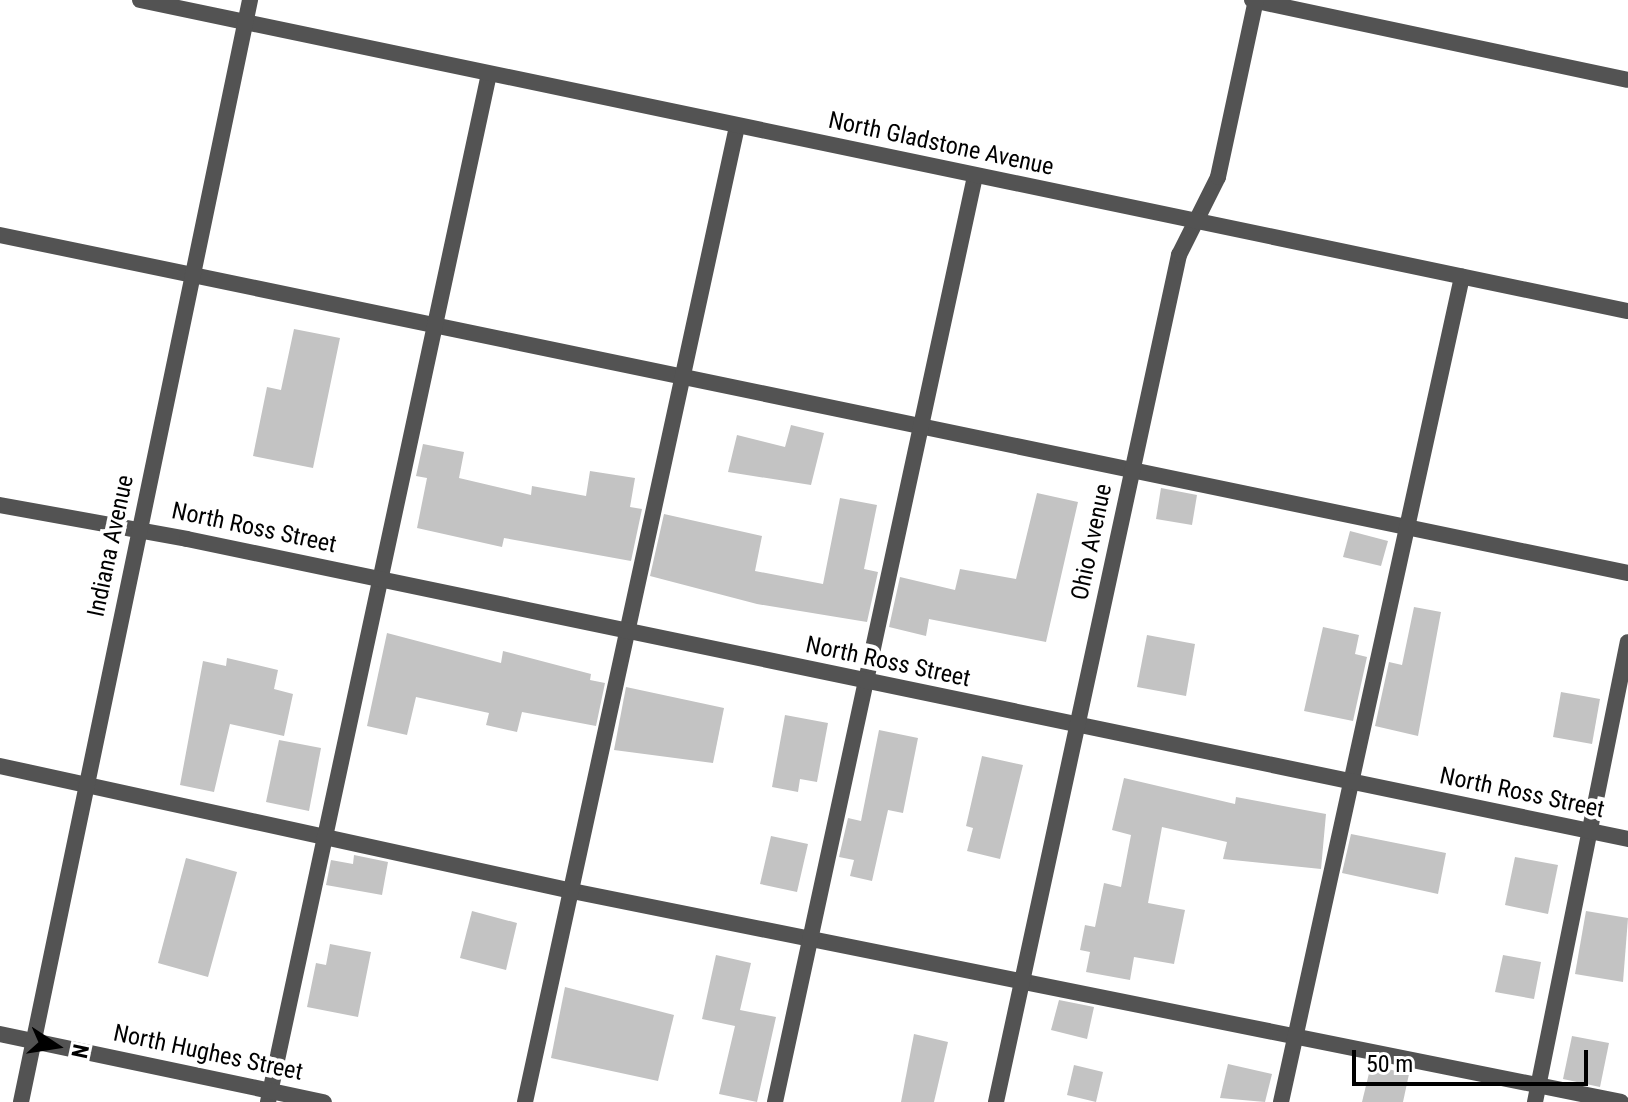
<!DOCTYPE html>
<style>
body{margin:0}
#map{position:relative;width:1628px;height:1102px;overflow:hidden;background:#fff;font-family:"Roboto Condensed",sans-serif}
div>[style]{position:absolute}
.building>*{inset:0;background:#c3c3c3}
.service>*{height:16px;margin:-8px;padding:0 8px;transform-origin:8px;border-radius:8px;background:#535353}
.minor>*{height:16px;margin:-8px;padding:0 8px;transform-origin:8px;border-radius:8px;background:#535353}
.tertiary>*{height:16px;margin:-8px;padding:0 8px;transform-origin:8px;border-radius:8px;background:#535353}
span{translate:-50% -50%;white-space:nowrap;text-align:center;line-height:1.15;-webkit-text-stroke:8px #fff;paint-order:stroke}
.street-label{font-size:24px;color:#000}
.north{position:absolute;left:16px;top:1006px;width:80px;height:80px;-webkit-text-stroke:6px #fff;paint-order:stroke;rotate:102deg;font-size:22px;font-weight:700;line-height:32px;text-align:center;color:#000}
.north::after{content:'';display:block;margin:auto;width:28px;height:36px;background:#000;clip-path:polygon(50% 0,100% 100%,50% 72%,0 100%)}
.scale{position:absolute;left:1352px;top:1050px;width:236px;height:36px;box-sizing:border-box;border:4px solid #000;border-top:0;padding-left:10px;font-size:24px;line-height:28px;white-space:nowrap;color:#000;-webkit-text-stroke:6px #fff;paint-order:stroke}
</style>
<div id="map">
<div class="building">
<div style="clip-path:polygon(294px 329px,340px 338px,313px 468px,253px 456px,267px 387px,281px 390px)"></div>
<div style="clip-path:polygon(791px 425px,824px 433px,811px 485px,728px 472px,737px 435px,785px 447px)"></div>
<div style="clip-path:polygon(423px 444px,464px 452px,459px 478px,531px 495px,532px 486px,586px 496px,590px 471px,635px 478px,630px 507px,642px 509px,631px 561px,504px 538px,502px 547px,417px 528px,427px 478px,416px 476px)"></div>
<div style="clip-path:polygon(1161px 488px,1197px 495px,1192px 525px,1156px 519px)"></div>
<div style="clip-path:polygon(1037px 493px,1078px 502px,1046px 642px,929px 619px,926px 636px,889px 627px,900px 577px,955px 590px,960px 569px,1016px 579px)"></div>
<div style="clip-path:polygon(840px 498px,877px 505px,864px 569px,878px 572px,867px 622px,757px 604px,650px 576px,664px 514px,762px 536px,755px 571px,823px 584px)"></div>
<div style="clip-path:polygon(1350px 531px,1388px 541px,1381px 566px,1343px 557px)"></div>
<div style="clip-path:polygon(1414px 607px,1441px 612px,1418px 736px,1375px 726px,1389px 662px,1402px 665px)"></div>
<div style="clip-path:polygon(1323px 627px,1359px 635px,1355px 654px,1367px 657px,1353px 721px,1304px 711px)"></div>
<div style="clip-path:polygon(387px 633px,501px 663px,503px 651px,591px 674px,590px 680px,605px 683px,596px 726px,522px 712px,517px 732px,486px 725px,489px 713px,416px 697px,407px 735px,367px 726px)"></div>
<div style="clip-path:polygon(1147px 635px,1195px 644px,1186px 696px,1137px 687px)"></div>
<div style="clip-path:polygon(227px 658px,278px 670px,274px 689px,293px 694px,284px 736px,230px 724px,214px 792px,180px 785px,203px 661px,226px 666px)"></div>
<div style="clip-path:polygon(626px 687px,724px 708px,713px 763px,614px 750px)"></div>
<div style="clip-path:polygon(1561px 692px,1600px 699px,1592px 744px,1553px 737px)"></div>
<div style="clip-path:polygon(785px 715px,828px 723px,817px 782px,800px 779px,798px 792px,772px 787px)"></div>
<div style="clip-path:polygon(879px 730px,918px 738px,903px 813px,888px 810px,872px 881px,850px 876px,854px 860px,839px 857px,848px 818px,861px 821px)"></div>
<div style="clip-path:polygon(279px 740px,321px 748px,309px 811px,266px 802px)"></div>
<div style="clip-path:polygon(982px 756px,1023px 765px,1000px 859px,967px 851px,973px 828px,966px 826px)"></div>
<div style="clip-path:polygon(1124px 778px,1235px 804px,1236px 797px,1326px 814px,1321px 869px,1223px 859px,1227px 842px,1162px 827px,1148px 903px,1185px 910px,1174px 964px,1134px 957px,1130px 980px,1086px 972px,1090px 952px,1080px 950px,1085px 925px,1095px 927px,1104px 883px,1121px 887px,1131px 835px,1112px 830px)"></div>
<div style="clip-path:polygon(1351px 834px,1446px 853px,1438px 894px,1342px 873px)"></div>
<div style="clip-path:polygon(771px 836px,808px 844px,797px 892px,760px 884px)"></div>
<div style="clip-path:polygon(354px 855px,388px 862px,382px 895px,326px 885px,331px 860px,353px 864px)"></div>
<div style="clip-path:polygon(1515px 857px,1558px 865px,1548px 914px,1505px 905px)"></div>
<div style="clip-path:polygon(186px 858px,237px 872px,208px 977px,158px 963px)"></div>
<div style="clip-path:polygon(472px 911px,517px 923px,506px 970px,460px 958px)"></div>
<div style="clip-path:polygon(1586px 911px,1628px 918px,1623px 982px,1575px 974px)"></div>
<div style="clip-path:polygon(330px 944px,371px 952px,358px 1017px,307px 1007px,316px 963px,326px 965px)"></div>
<div style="clip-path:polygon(716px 955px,751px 963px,740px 1010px,776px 1017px,757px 1102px,719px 1094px,735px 1026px,702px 1019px)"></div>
<div style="clip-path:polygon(1503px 955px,1541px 962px,1534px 999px,1495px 992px)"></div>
<div style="clip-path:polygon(565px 987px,674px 1015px,658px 1081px,551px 1058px)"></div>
<div style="clip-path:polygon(1059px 1000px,1094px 1007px,1087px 1039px,1051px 1030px)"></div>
<div style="clip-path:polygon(914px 1034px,948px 1042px,934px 1102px,901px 1102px)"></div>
<div style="clip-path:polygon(1572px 1036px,1609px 1043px,1600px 1087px,1563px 1079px)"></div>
<div style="clip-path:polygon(1228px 1064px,1272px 1074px,1265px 1102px,1220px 1098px)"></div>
<div style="clip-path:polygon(1074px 1065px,1103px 1072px,1096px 1102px,1067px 1095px)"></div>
<div style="clip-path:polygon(1371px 1065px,1409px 1074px,1403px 1102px,1362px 1102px)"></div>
</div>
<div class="service">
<div style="left:1252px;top:0;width:384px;rotate:12deg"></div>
<div style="left:0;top:235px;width:1663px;rotate:11.73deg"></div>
<div style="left:0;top:766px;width:585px;rotate:12.33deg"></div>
<div style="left:572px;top:891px;width:1070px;rotate:11.37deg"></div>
<div style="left:268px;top:1102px;width:1051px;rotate:-77.87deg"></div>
<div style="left:525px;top:1102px;width:999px;rotate:-77.74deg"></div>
<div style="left:775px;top:1102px;width:947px;rotate:-77.81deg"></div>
<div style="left:1281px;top:1102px;width:845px;rotate:-77.63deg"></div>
<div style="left:1535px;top:1102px;width:469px;rotate:-78.6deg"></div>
</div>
<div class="minor">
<div style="left:0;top:505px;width:190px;rotate:10.3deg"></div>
<div style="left:187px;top:539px;width:1472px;rotate:11.76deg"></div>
<div style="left:0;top:1034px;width:331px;rotate:11.9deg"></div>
<div style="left:996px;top:1102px;width:867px;rotate:-77.81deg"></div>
<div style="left:1179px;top:255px;width:87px;rotate:-63.4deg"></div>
<div style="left:1218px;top:177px;width:181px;rotate:-77.9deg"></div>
</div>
<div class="tertiary">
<div style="left:140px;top:0;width:1520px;rotate:11.81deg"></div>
<div style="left:21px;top:1102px;width:1126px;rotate:-78.26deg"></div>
</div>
<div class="street-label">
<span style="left:941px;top:144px;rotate:12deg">North Gladstone Avenue</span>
<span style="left:254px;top:528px;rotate:12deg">North Ross Street</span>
<span style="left:1092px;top:542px;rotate:-78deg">Ohio Avenue</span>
<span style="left:111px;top:546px;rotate:-78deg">Indiana Avenue</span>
<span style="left:888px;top:662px;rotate:12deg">North Ross Street</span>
<span style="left:1522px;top:793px;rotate:12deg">North Ross Street</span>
<span style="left:208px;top:1053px;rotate:12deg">North Hughes Street</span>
</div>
<div class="north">N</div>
<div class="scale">50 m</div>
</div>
